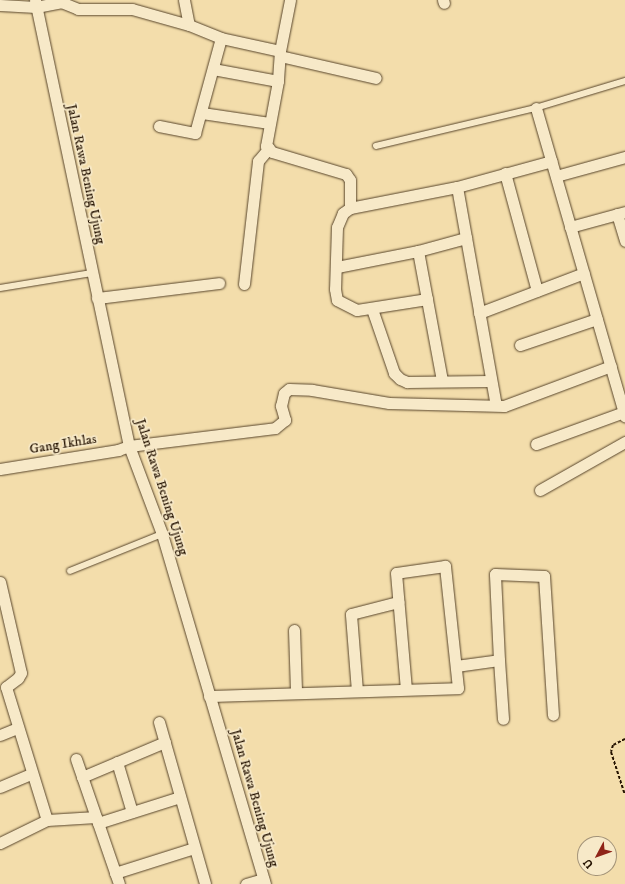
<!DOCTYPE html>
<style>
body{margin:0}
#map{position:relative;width:625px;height:884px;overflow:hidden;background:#f3ddab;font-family:"IM FELL DW Pica",serif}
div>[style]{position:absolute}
.path>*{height:2px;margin-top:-1px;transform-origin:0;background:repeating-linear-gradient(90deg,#241200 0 3px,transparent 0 5px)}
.roads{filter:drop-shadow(0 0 1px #58452b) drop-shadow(0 0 1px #58452b)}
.lane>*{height:5.5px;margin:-2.75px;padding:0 2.75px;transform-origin:2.75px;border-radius:2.75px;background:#f7e9c8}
.street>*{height:11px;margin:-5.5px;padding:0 5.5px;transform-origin:5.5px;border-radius:5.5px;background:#f7e9c8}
span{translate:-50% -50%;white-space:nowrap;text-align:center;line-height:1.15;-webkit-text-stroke:3.5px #f7e9c8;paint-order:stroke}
.street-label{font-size:14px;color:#241200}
.north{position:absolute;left:577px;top:836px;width:40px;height:40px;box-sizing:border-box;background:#f7e9c8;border:1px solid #a39378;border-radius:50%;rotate:229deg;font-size:11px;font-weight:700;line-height:16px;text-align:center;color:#241200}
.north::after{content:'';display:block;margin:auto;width:14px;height:18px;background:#8f2418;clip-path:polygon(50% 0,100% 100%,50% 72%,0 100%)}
</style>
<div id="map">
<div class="path">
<div style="left:625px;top:739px;width:13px;rotate:153deg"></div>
<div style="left:613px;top:745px;width:7px;rotate:106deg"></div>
<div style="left:611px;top:752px;width:45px;rotate:72deg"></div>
</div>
<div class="roads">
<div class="lane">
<div style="left:376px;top:146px;width:164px;rotate:-13.4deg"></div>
<div style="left:536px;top:108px;width:93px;rotate:-16.9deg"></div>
<div style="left:0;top:288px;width:93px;rotate:-9.3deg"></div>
<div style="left:70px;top:571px;width:99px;rotate:-21.9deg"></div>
</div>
<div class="street">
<div style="left:35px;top:0;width:456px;rotate:78.1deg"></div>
<div style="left:129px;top:446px;width:94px;rotate:69.4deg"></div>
<div style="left:162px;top:534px;width:365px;rotate:73.6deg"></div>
<div style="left:184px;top:0;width:25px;rotate:79deg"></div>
<div style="left:443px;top:0;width:3px;rotate:72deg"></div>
<div style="left:0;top:5px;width:36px;rotate:3deg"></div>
<div style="left:36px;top:7px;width:25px;rotate:-11deg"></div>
<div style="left:61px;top:2px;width:18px;rotate:22deg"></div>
<div style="left:78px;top:9px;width:54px"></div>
<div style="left:132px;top:9px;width:59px;rotate:15.7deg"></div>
<div style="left:189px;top:25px;width:35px;rotate:22deg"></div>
<div style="left:221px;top:38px;width:60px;rotate:12.4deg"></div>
<div style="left:280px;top:51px;width:30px;rotate:94deg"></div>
<div style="left:278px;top:81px;width:66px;rotate:100.5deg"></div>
<div style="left:266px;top:146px;width:8px;rotate:45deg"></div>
<div style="left:272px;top:152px;width:77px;rotate:16.6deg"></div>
<div style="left:346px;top:174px;width:7px;rotate:56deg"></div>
<div style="left:350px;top:180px;width:28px;rotate:90deg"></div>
<div style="left:350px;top:208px;width:109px;rotate:-11.1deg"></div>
<div style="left:457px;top:187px;width:98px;rotate:-15.3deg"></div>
<div style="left:280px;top:51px;width:52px;rotate:-78.9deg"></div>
<div style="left:280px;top:56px;width:98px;rotate:12.9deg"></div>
<div style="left:213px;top:69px;width:66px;rotate:10.5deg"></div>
<div style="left:536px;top:108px;width:321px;rotate:73.9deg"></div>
<div style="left:202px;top:113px;width:68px;rotate:8.5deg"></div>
<div style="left:159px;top:126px;width:37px;rotate:11deg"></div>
<div style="left:195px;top:133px;width:98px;rotate:-74.7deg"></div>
<div style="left:505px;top:173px;width:122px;rotate:74.8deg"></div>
<div style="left:556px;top:176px;width:72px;rotate:-15.4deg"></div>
<div style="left:457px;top:187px;width:221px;rotate:79.9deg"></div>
<div style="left:350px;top:208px;width:9px;rotate:144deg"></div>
<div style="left:343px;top:213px;width:15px;rotate:113deg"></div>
<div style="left:337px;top:227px;width:62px;rotate:91.8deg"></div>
<div style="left:335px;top:289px;width:11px;rotate:80deg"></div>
<div style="left:337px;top:300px;width:22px;rotate:27deg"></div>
<div style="left:357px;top:310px;width:71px;rotate:-8.9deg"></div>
<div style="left:617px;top:214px;width:28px;rotate:73deg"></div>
<div style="left:570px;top:227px;width:57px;rotate:-15.3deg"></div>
<div style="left:418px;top:251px;width:131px;rotate:79.5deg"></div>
<div style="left:337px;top:267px;width:83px;rotate:-11.2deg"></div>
<div style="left:418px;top:251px;width:50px;rotate:-15.2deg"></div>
<div style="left:244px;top:284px;width:124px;rotate:-83.5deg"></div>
<div style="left:258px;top:161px;width:17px;rotate:-50deg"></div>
<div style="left:97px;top:298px;width:123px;rotate:-7deg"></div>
<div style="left:372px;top:309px;width:68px;rotate:71deg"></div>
<div style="left:394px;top:373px;width:8px;rotate:45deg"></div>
<div style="left:400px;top:379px;width:8px;rotate:23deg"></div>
<div style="left:407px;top:382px;width:83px;rotate:-0.7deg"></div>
<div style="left:479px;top:313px;width:112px;rotate:-20.9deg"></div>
<div style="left:520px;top:345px;width:81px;rotate:-18.7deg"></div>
<div style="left:536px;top:444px;width:94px;rotate:-20deg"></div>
<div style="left:0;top:469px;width:120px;rotate:-9.1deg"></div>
<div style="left:118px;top:450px;width:12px;rotate:-20deg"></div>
<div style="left:129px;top:446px;width:147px;rotate:-7deg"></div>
<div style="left:275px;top:428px;width:13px;rotate:-39deg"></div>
<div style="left:285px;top:420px;width:15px;rotate:-106deg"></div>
<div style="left:281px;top:406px;width:13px;rotate:-77deg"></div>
<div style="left:284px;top:393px;width:6px;rotate:-39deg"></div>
<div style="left:289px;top:389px;width:23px;rotate:2deg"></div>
<div style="left:312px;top:390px;width:78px;rotate:9.6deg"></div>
<div style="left:389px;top:403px;width:115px;rotate:1.5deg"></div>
<div style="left:504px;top:406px;width:114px;rotate:-20.5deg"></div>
<div style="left:540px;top:490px;width:98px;rotate:-29.5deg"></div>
<div style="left:0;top:582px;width:93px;rotate:77deg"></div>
<div style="left:21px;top:673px;width:6px;rotate:121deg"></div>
<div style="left:18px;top:678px;width:15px;rotate:143deg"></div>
<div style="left:6px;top:687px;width:139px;rotate:72.9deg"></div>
<div style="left:294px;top:630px;width:61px;rotate:88.1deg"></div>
<div style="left:499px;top:660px;width:86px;rotate:-92.7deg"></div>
<div style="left:495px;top:574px;width:49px;rotate:2.3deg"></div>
<div style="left:544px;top:576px;width:139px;rotate:86.3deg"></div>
<div style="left:456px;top:666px;width:43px;rotate:-7.9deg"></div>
<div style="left:499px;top:660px;width:59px;rotate:86.1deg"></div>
<div style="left:357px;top:691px;width:77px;rotate:-94.5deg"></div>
<div style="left:351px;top:614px;width:49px;rotate:-14.3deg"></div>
<div style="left:209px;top:696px;width:249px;rotate:-1.8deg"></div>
<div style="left:458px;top:688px;width:123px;rotate:-96.1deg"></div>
<div style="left:445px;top:566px;width:49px;rotate:171.9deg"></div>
<div style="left:396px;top:573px;width:116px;rotate:85.1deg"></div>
<div style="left:159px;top:722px;width:168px;rotate:74.1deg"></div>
<div style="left:0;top:735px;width:18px;rotate:-22deg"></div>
<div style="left:76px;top:759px;width:132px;rotate:71deg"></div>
<div style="left:117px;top:762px;width:52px;rotate:73.3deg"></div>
<div style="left:82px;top:777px;width:90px;rotate:-22.9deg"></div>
<div style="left:0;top:787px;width:34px;rotate:-23deg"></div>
<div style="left:98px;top:823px;width:86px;rotate:-17.6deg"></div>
<div style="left:0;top:843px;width:52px;rotate:-26.1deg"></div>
<div style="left:47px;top:820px;width:49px;rotate:-3.5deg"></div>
<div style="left:115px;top:873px;width:83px;rotate:-17.6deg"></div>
<div style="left:246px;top:884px;width:18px;rotate:-16deg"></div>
</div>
</div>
<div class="street-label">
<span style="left:86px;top:174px;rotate:78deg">Jalan Rawa Bening Ujung</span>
<span style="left:63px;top:444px;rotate:-9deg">Gang Ikhlas</span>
<span style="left:162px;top:487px;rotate:72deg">Jalan Rawa Bening Ujung</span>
<span style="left:255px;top:798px;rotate:74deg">Jalan Rawa Bening Ujung</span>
</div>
<div class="north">U</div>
</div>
